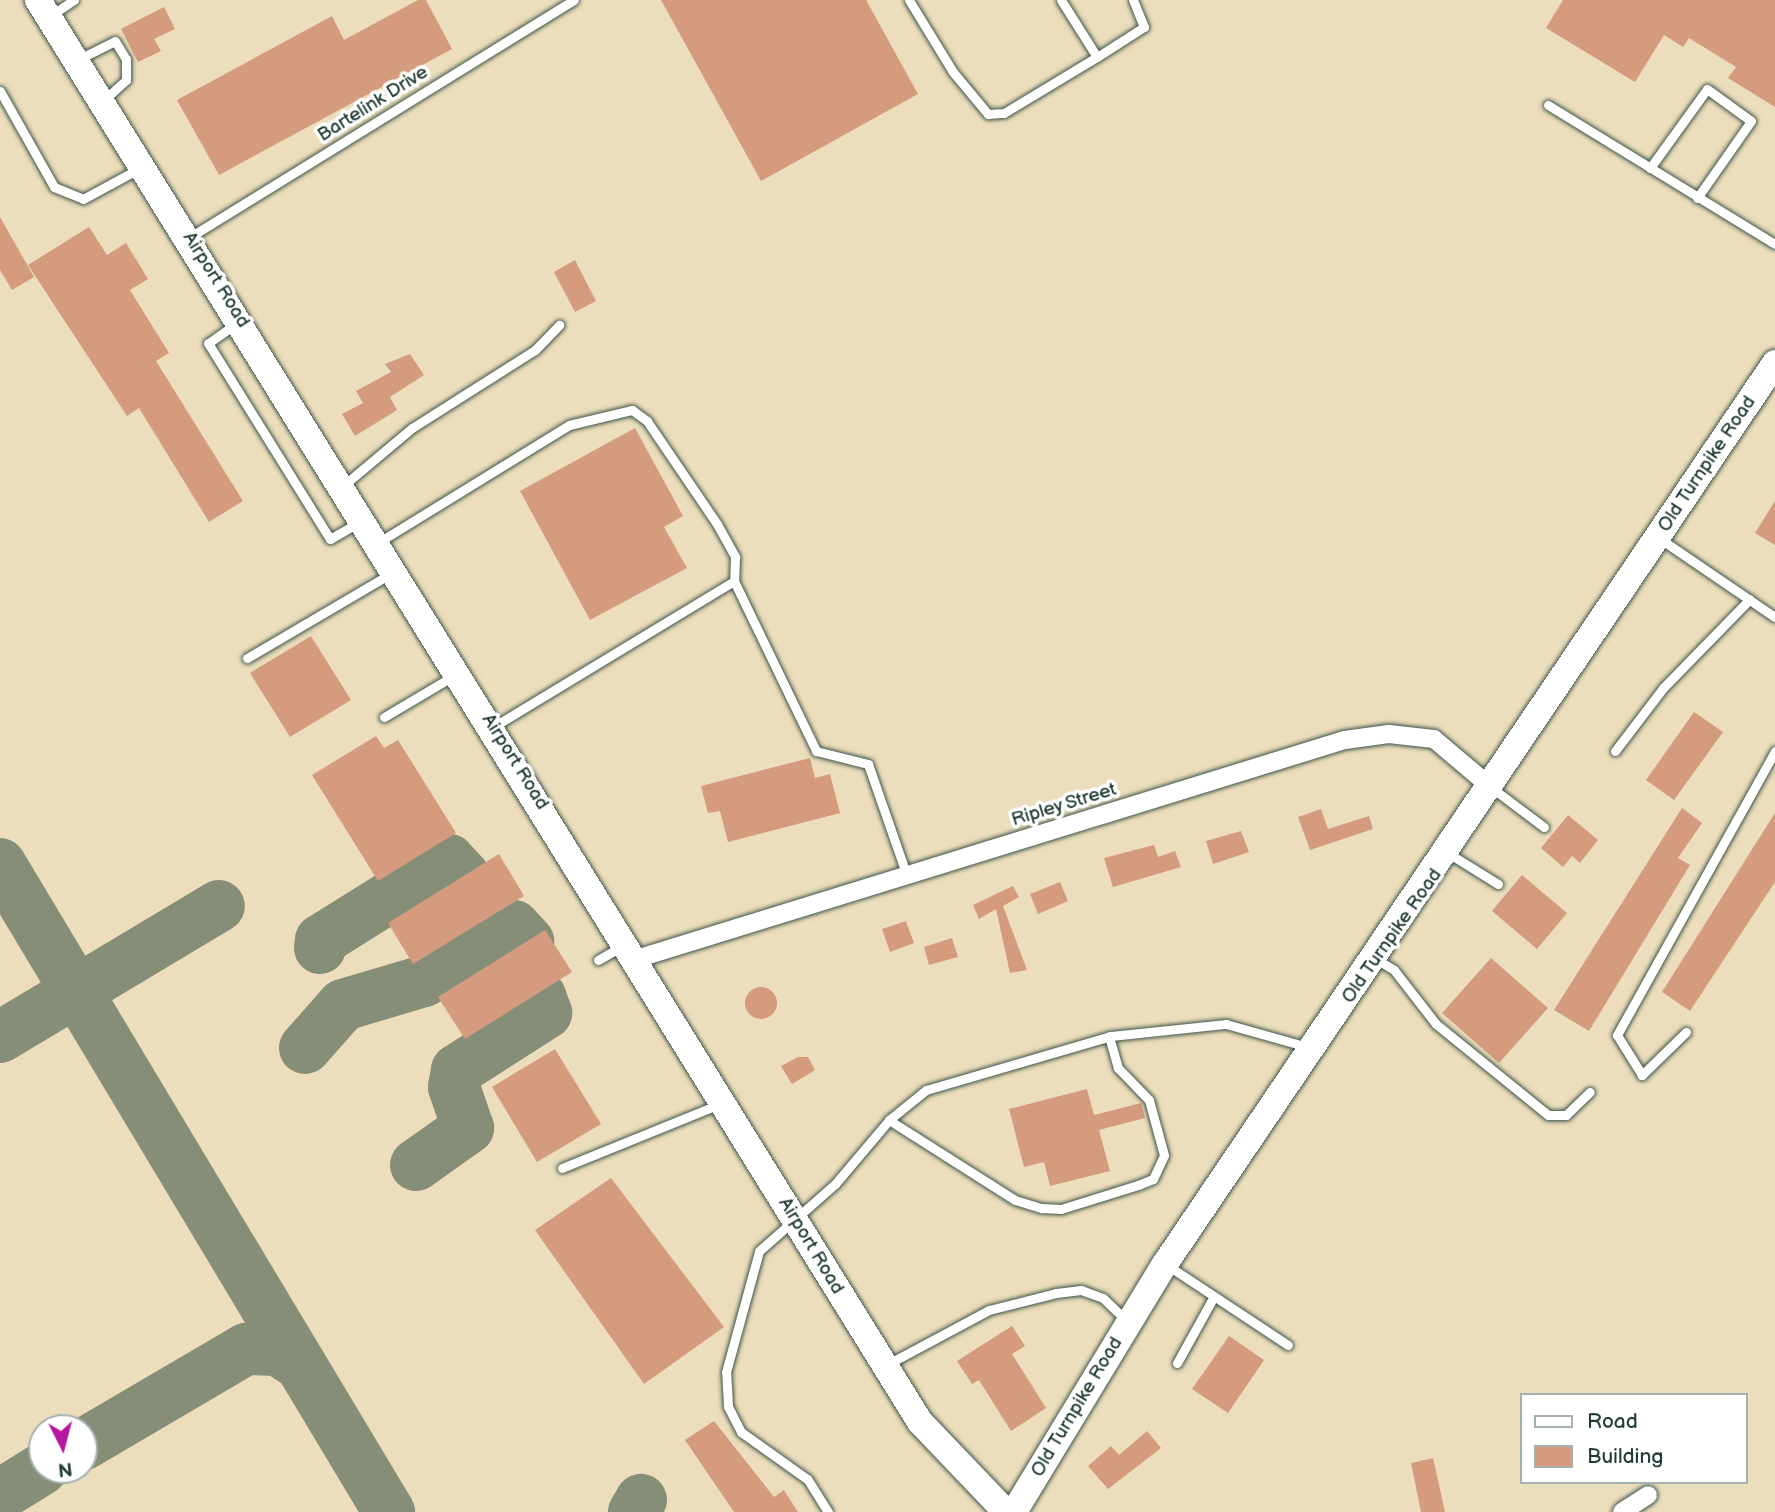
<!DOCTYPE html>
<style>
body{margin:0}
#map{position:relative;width:1775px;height:1512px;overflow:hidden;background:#ecdebc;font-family:"Balsamiq Sans",sans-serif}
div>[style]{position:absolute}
.taxiway>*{height:52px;margin:-26px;padding:0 26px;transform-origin:26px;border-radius:26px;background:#868e78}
.building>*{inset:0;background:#d49b7f}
.round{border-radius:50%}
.roads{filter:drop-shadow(0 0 2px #3e5548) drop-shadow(0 0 2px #3e5548)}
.lane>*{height:9px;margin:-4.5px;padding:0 4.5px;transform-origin:4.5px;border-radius:4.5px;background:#fff}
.street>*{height:18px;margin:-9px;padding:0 9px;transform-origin:9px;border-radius:9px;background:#fff}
.secondary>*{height:26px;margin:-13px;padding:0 13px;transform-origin:13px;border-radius:13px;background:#fff}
span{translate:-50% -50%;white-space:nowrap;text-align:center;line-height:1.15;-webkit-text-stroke:7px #fff;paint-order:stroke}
.street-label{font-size:19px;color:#1f3d34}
.legend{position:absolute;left:1520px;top:1393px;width:228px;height:91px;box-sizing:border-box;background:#fff;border:2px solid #a5b1ae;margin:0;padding:9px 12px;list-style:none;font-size:21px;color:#1f3d34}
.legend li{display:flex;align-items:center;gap:14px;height:35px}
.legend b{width:35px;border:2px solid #a5b1ae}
.north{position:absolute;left:28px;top:1414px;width:70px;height:70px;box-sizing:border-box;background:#fff;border:2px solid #a5b1ae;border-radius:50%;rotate:174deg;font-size:19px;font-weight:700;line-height:28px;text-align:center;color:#1f3d34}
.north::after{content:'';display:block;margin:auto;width:24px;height:32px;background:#b5179e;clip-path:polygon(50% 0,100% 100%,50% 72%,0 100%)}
</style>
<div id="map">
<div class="taxiway">
<div style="left:0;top:864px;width:756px;rotate:59.02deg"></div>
<div style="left:320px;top:948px;width:8px;rotate:-83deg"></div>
<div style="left:321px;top:940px;width:151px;rotate:-32deg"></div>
<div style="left:449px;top:860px;width:22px;rotate:47deg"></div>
<div style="left:0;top:1037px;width:255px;rotate:-30.9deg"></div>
<div style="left:305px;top:1048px;width:57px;rotate:-48.5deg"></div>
<div style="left:343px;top:1005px;width:84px;rotate:-16.5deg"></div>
<div style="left:424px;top:981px;width:105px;rotate:-31.4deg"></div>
<div style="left:514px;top:926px;width:21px;rotate:47deg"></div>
<div style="left:416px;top:1165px;width:64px;rotate:-35.4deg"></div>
<div style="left:468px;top:1128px;width:43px;rotate:-108.9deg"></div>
<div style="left:454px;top:1087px;width:17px;rotate:-80deg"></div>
<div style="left:457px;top:1070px;width:106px;rotate:-32.6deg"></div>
<div style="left:546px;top:1013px;width:18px;rotate:-109deg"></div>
<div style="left:84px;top:1444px;width:188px;rotate:-30.4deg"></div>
<div style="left:246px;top:1349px;width:32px;rotate:2deg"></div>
<div style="left:278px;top:1350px;width:27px;rotate:33deg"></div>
<div style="left:0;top:1495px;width:49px;rotate:-31.8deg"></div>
<div style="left:634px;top:1512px;width:14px;rotate:-60deg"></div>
</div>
<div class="building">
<div style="clip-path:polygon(418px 0,426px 0,452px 49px,219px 175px,177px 100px,332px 16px,344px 40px)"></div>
<div style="clip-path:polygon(661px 0,866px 0,918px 94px,761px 181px)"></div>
<div style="clip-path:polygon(1563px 0,1775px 0,1775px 107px,1728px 78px,1736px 67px,1689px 38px,1683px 47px,1664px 35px,1635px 82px,1546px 28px)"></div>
<div style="clip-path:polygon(164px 7px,175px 29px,154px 39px,161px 51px,138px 62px,121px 29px)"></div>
<div style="clip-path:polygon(0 217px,34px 277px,12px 290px,0 270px)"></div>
<div style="clip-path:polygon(89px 227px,107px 255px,126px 243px,148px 279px,130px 290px,169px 353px,156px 361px,243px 501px,209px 522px,139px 408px,127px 416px,28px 265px)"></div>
<div style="clip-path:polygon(575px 260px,596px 301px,575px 312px,554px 272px)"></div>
<div style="clip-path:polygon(410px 354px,424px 375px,390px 397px,397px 410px,355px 436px,342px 414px,363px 403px,356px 391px,391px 372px,385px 364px)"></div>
<div style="clip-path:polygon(635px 428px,683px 516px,664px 527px,687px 568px,590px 620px,520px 491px)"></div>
<div style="clip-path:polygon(1775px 501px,1775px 545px,1755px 533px)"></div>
<div style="clip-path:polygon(311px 636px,351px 700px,290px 737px,250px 673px)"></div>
<div style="clip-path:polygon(1694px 712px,1723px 732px,1674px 800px,1646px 780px)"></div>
<div style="clip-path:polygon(376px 736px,384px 748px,398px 740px,456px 833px,378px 881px,312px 775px)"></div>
<div style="clip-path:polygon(810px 758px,815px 778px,830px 774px,840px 813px,728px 842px,720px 811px,708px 813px,701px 786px)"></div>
<div style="clip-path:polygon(1682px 808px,1702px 823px,1678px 858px,1690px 865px,1589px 1031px,1554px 1010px)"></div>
<div style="clip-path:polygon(1321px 809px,1328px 829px,1369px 816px,1373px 829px,1310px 850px,1298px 817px)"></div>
<div style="clip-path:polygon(1775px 813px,1775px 882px,1690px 1011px,1662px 992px)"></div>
<div style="clip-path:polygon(1568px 815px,1598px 840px,1580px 863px,1572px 856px,1563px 867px,1541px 848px)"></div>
<div style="clip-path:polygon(1241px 831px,1249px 852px,1213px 864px,1206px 841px)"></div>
<div style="clip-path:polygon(1154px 845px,1158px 857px,1175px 851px,1181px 867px,1113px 887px,1104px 858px)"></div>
<div style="clip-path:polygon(499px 854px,524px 896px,413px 964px,388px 923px)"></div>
<div style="clip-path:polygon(1522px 875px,1567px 913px,1537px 949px,1492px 911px)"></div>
<div style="clip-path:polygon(1060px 882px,1068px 901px,1038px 914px,1030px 894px)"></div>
<div style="clip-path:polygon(1013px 886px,1019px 897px,1003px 906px,1027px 970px,1010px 973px,996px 909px,979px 919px,973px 905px)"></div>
<div style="clip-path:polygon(906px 921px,914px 943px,890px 952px,882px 929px)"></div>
<div style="clip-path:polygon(545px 930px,572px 972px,465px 1039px,438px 997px)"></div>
<div style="clip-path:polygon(952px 938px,958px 957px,929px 965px,924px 947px)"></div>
<div style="clip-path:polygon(1491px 958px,1548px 1008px,1499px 1063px,1442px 1013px)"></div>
<div class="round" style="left:745px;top:987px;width:32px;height:32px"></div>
<div style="clip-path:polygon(555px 1049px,601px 1124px,537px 1162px,492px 1087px)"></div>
<div style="clip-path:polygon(798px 1057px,808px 1057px,815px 1070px,792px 1084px,781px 1066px)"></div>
<div style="clip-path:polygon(1087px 1089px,1094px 1115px,1141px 1103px,1145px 1118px,1099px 1130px,1110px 1171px,1050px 1186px,1044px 1162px,1024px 1167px,1009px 1109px)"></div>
<div style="clip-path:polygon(611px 1178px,724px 1327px,644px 1384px,535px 1230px)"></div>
<div style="clip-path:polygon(1012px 1326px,1025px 1346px,1012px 1354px,1046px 1408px,1011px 1431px,979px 1380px,972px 1384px,957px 1361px)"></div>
<div style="clip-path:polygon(1229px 1336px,1264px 1360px,1228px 1413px,1192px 1389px)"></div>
<div style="clip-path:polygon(714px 1421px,774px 1497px,784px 1490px,798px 1512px,734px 1512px,685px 1440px)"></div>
<div style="clip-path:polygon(1147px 1431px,1161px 1448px,1108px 1489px,1088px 1466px,1111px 1446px,1119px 1455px)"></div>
<div style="clip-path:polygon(1433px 1458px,1445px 1512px,1421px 1512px,1411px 1463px)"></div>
</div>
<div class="roads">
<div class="lane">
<div style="left:909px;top:0;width:84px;rotate:58.6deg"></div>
<div style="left:953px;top:72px;width:55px;rotate:50.2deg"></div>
<div style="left:988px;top:114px;width:16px;rotate:-4deg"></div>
<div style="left:1004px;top:113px;width:109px;rotate:-31.1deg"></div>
<div style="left:1061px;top:0;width:67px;rotate:57.7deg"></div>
<div style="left:1097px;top:57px;width:56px;rotate:-32.6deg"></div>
<div style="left:1144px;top:27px;width:29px;rotate:-112deg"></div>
<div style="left:50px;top:16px;width:29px;rotate:-34deg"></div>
<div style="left:77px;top:60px;width:42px;rotate:-26.6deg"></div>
<div style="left:115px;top:41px;width:21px;rotate:59deg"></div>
<div style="left:126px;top:59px;width:21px;rotate:90deg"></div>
<div style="left:126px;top:80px;width:30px;rotate:138deg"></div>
<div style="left:0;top:91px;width:110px;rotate:60.6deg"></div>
<div style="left:54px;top:187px;width:31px;rotate:22deg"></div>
<div style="left:83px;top:199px;width:65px;rotate:-28.5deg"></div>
<div style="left:1548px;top:105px;width:266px;rotate:31.5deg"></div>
<div style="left:1650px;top:168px;width:97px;rotate:-54.2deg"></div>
<div style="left:1707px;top:89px;width:54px;rotate:36deg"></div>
<div style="left:1751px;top:121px;width:94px;rotate:125deg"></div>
<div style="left:190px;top:237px;width:451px;rotate:-31.7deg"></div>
<div style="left:237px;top:323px;width:35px;rotate:145deg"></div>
<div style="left:208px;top:343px;width:231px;rotate:58.1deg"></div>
<div style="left:330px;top:539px;width:34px;rotate:-30deg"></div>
<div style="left:344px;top:485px;width:89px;rotate:-40deg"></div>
<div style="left:412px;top:428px;width:146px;rotate:-32.4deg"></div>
<div style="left:535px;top:350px;width:35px;rotate:-46deg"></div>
<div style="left:1659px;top:538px;width:140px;rotate:34.3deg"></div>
<div style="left:379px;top:542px;width:223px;rotate:-31.6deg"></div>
<div style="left:569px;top:425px;width:65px;rotate:-13.4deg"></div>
<div style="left:632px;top:410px;width:19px;rotate:36deg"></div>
<div style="left:647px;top:421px;width:125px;rotate:55.8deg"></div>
<div style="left:717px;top:524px;width:38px;rotate:61deg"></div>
<div style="left:735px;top:557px;width:24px;rotate:92deg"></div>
<div style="left:734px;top:581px;width:282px;rotate:148.8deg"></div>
<div style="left:734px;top:581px;width:189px;rotate:64.2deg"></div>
<div style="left:816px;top:751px;width:54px;rotate:14deg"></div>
<div style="left:868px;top:764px;width:119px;rotate:70.8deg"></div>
<div style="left:247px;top:658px;width:168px;rotate:-30.4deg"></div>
<div style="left:384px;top:717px;width:82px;rotate:-30.6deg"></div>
<div style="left:1615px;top:751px;width:79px;rotate:-52.7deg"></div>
<div style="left:1663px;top:688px;width:124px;rotate:-45.7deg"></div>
<div style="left:1492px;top:788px;width:65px;rotate:36.9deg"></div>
<div style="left:1448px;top:853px;width:59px;rotate:31.8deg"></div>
<div style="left:1376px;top:959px;width:21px;rotate:31deg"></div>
<div style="left:1394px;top:970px;width:68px;rotate:52.1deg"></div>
<div style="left:1436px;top:1024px;width:144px;rotate:39.1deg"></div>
<div style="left:1548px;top:1115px;width:18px"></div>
<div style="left:1566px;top:1115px;width:33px;rotate:-44deg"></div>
<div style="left:598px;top:960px;width:28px;rotate:-30deg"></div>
<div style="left:1686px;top:1032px;width:62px;rotate:135.7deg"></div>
<div style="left:1642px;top:1075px;width:47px;rotate:-122deg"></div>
<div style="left:1617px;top:1035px;width:325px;rotate:-60.9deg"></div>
<div style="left:889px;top:1120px;width:149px;rotate:32.4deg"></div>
<div style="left:1015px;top:1200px;width:28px;rotate:17deg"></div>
<div style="left:1042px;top:1208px;width:19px;rotate:3deg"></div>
<div style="left:1061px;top:1209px;width:81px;rotate:-17.3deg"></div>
<div style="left:1138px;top:1185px;width:16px;rotate:-22deg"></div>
<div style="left:1153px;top:1179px;width:26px;rotate:-65deg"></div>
<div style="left:1164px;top:1155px;width:57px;rotate:-105.3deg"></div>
<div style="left:1149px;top:1100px;width:45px;rotate:-134.1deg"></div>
<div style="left:1118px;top:1068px;width:33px;rotate:-106deg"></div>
<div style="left:562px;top:1168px;width:170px;rotate:-22.1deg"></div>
<div style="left:1167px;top:1265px;width:145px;rotate:33.5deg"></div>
<div style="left:1177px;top:1363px;width:74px;rotate:-61deg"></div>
<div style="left:888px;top:1364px;width:115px;rotate:-28.1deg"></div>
<div style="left:989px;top:1310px;width:69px;rotate:-14.2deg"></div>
<div style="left:1056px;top:1293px;width:25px;rotate:-7deg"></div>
<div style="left:1081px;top:1290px;width:23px;rotate:20deg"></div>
<div style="left:1103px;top:1298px;width:33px;rotate:44deg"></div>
<div style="left:828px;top:1512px;width:39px;rotate:-122deg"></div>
<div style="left:807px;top:1479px;width:81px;rotate:-144.5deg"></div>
<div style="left:741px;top:1432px;width:29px;rotate:-117deg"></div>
<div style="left:728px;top:1406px;width:34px;rotate:-93deg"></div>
<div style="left:726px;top:1372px;width:125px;rotate:-74.7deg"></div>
<div style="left:759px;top:1251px;width:101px;rotate:-41.4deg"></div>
<div style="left:835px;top:1184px;width:84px;rotate:-49.8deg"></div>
<div style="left:889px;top:1120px;width:48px;rotate:-39deg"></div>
<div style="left:926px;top:1090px;width:193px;rotate:-16.3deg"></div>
<div style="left:1111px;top:1036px;width:116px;rotate:-6deg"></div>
<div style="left:1226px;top:1024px;width:85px;rotate:15.7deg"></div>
</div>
<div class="street">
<div style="left:636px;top:959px;width:742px;rotate:-17.17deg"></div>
<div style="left:1345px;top:740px;width:44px;rotate:-7.8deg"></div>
<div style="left:1389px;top:734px;width:45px;rotate:6.3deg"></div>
<div style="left:1434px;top:739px;width:76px;rotate:40.2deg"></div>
<div style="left:1622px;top:1512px;width:31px;rotate:-33deg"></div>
</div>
<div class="secondary">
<div style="left:38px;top:0;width:1673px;rotate:58.19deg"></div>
<div style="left:920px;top:1422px;width:124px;rotate:46.3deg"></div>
<div style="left:1014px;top:1512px;width:290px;rotate:-58.7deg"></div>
<div style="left:1165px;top:1264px;width:1088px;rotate:-55.9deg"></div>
</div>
</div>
<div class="street-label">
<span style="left:373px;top:104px;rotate:-32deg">Bartelink Drive</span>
<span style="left:216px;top:280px;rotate:58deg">Airport Road</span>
<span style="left:1707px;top:464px;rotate:-56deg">Old Turnpike Road</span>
<span style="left:515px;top:762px;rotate:58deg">Airport Road</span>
<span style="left:1064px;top:805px;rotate:-17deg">Ripley Street</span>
<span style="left:1392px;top:936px;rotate:-55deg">Old Turnpike Road</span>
<span style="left:811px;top:1246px;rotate:59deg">Airport Road</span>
<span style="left:1077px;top:1407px;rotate:-59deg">Old Turnpike Road</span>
</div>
<ul class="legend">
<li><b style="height:9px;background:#fff"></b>Road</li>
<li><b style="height:19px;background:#d49b7f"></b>Building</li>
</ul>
<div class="north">N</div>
</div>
